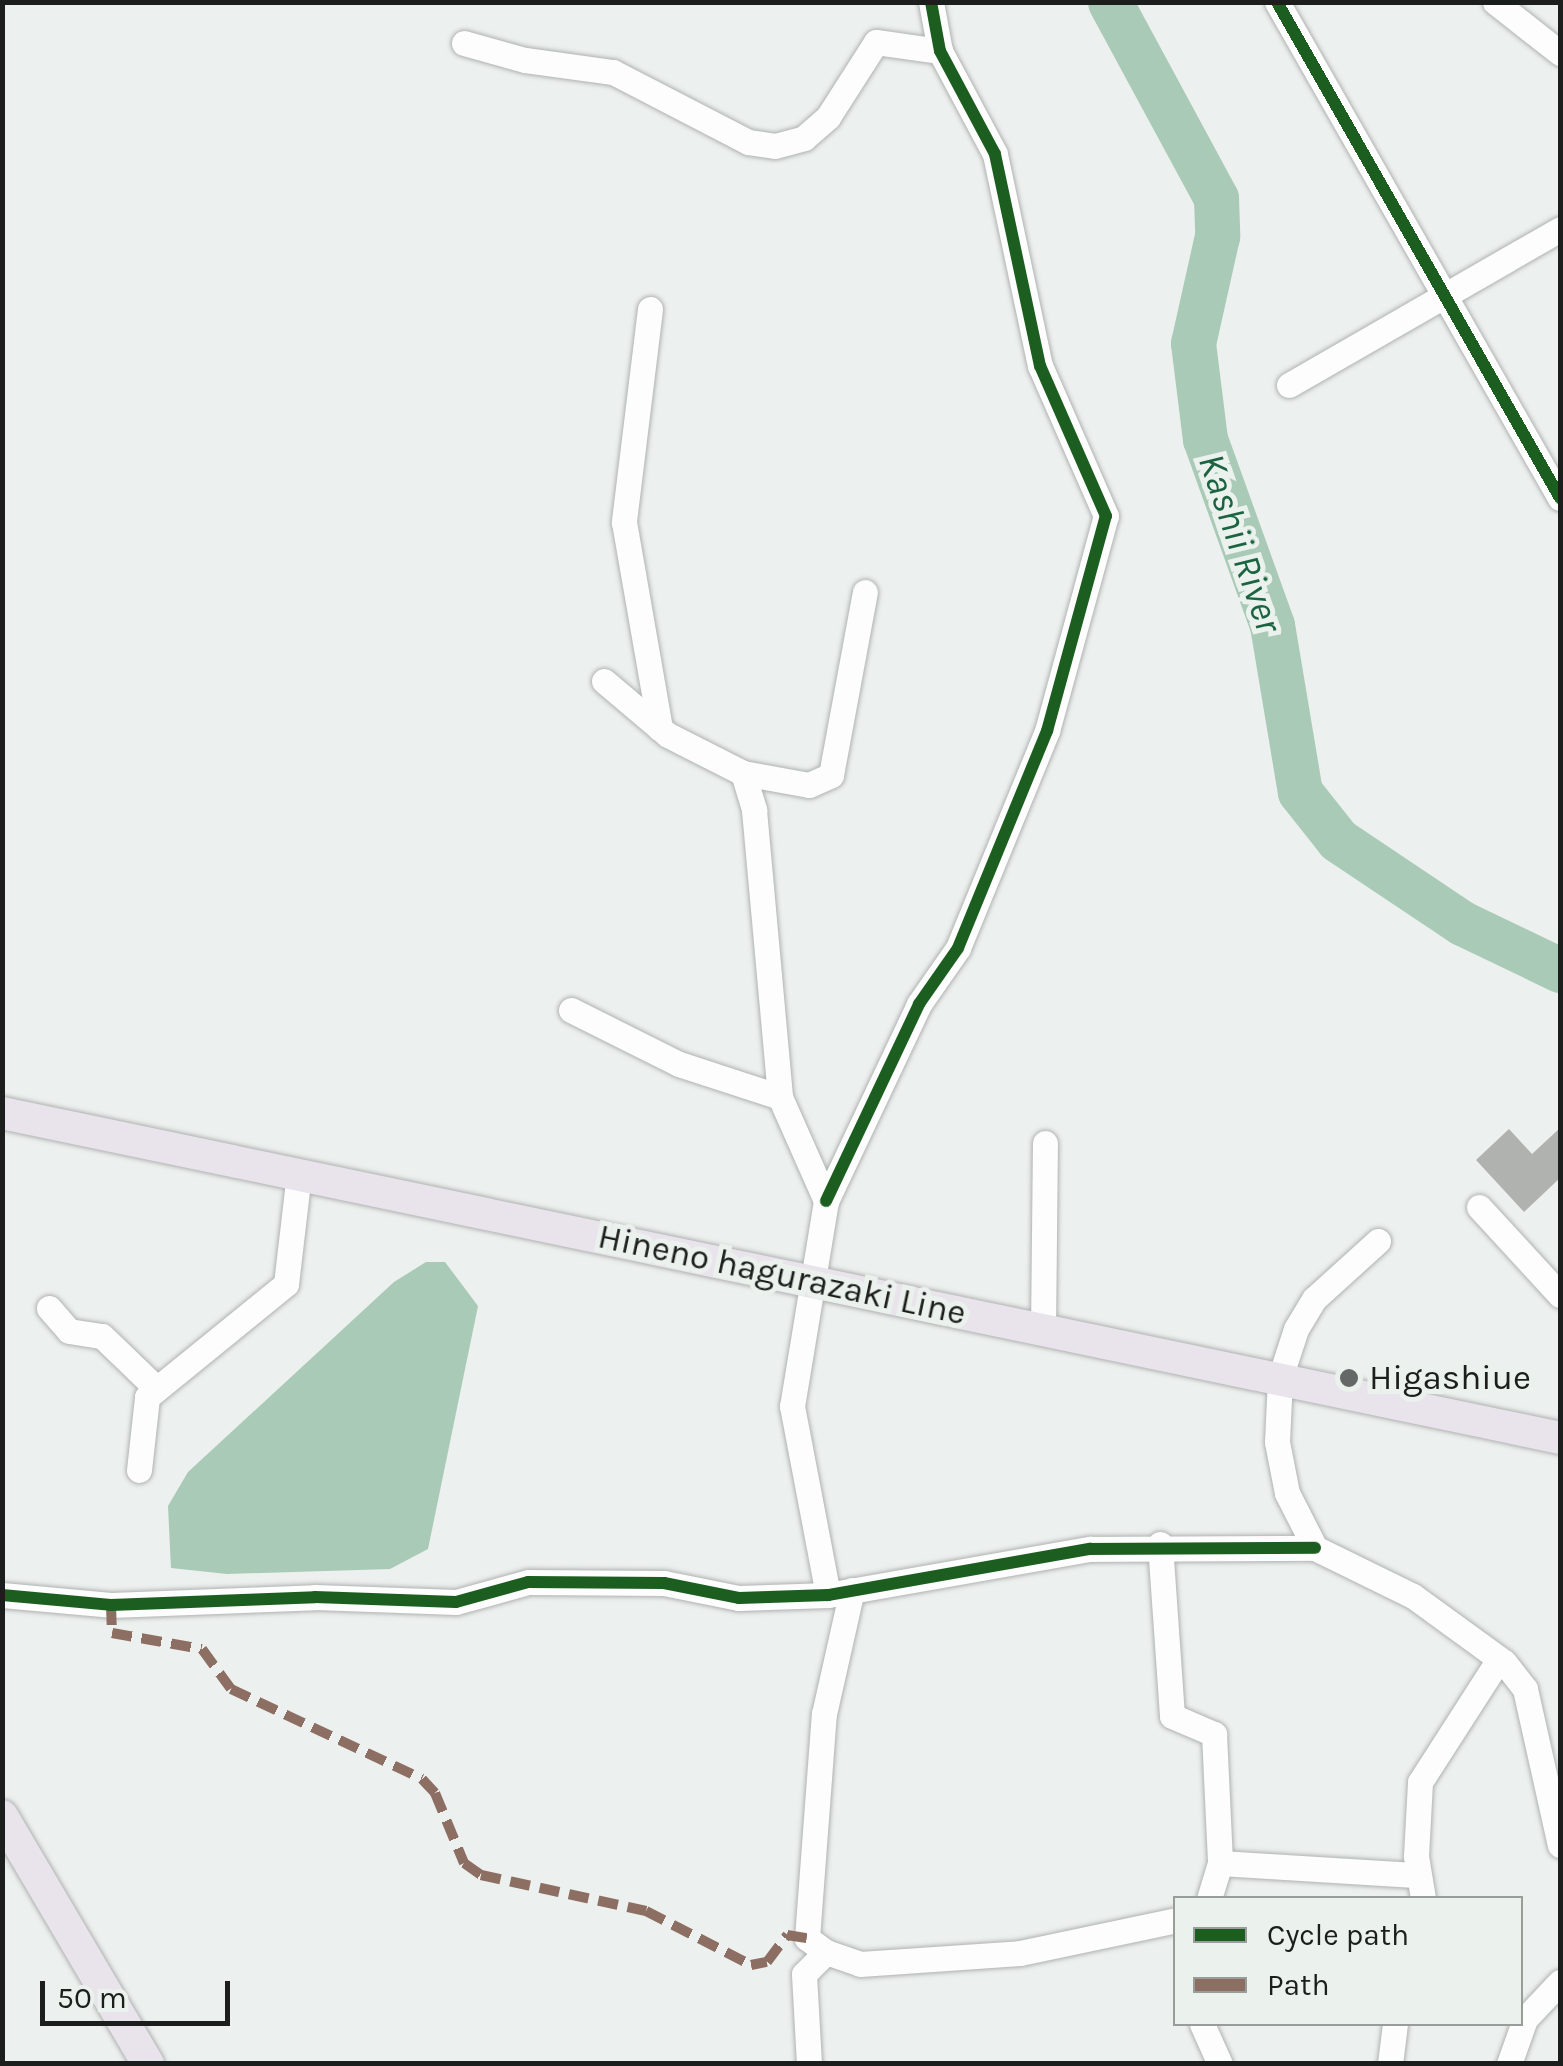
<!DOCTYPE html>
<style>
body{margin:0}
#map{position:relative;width:1563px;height:2066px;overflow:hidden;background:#ecf0ee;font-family:Karla,sans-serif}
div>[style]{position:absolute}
.water>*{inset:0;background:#a9cab6}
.river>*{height:45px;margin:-22.5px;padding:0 22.5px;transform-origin:22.5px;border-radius:22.5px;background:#a9cab6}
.building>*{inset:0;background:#b0b2b0}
.roads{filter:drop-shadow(0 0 2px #b0b2b1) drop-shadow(0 0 2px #b0b2b1)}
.minor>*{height:25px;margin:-12.5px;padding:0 12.5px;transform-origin:12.5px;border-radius:12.5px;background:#fcfdfc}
.major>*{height:32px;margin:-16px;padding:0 16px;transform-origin:16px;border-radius:16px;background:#e9e4eb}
.quiet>*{height:10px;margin-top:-5px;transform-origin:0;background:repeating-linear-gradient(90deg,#8d6e63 0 20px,transparent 0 30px)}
.cycleway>*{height:12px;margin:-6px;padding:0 6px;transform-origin:6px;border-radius:6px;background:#1b5e20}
.dots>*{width:28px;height:28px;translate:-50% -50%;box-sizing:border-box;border:5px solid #ebf1ed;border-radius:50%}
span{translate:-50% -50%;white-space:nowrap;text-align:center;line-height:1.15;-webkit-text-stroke:10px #ebf1ed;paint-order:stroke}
.street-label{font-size:35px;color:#1b1e1c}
.poi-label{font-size:35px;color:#1b1e1c}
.left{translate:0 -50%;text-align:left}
.water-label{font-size:38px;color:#1c6441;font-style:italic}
.frame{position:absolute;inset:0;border:5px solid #1b1e1c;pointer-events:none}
.legend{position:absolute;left:1173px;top:1896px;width:350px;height:130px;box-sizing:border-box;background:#ebf1ed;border:2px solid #989d99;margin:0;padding:12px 18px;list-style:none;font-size:30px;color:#1b1e1c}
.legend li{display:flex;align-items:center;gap:20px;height:50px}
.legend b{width:50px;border:2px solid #989d99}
.scale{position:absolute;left:40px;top:1981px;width:190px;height:45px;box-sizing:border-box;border:5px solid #1b1e1c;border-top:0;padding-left:12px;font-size:30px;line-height:35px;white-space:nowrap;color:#1b1e1c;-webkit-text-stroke:8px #ebf1ed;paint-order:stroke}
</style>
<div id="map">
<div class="water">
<div style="clip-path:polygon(426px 1262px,445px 1262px,478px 1306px,428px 1549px,390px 1569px,227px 1574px,171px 1568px,168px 1506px,188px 1472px,394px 1282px)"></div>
</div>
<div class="river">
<div style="left:1110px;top:2px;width:223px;rotate:61.6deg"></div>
<div style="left:1216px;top:198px;width:38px;rotate:88deg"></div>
<div style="left:1217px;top:236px;width:110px;rotate:102.6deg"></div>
<div style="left:1193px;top:343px;width:97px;rotate:82.9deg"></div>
<div style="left:1205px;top:439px;width:198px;rotate:70.2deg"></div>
<div style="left:1272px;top:625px;width:169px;rotate:80.5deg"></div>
<div style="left:1300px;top:792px;width:61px;rotate:51.6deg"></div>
<div style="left:1338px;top:840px;width:149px;rotate:33.8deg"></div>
<div style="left:1462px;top:923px;width:109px;rotate:25.6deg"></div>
</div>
<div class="building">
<div style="clip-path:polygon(1560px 1128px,1560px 1178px,1524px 1212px,1476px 1160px,1509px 1129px,1532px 1154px)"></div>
</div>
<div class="roads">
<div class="minor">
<div style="left:1277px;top:2px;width:571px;rotate:60.29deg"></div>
<div style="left:1495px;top:2px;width:83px;rotate:38.1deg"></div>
<div style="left:464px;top:43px;width:63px;rotate:15.6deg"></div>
<div style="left:525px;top:60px;width:89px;rotate:7.8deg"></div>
<div style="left:613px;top:72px;width:152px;rotate:27.4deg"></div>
<div style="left:748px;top:142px;width:27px;rotate:8deg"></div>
<div style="left:775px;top:146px;width:30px;rotate:-15deg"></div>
<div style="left:804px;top:138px;width:32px;rotate:-41deg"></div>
<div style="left:828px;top:117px;width:89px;rotate:-57.4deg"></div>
<div style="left:876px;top:42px;width:65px;rotate:8deg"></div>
<div style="left:650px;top:309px;width:215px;rotate:97deg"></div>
<div style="left:624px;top:522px;width:210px;rotate:80.1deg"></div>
<div style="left:1289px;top:385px;width:313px;rotate:-29.9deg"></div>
<div style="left:604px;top:681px;width:84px;rotate:40.2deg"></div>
<div style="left:668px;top:735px;width:84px;rotate:26.9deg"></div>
<div style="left:743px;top:773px;width:39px;rotate:73deg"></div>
<div style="left:754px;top:810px;width:288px;rotate:84.8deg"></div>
<div style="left:743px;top:773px;width:67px;rotate:10.3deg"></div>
<div style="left:809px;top:785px;width:24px;rotate:-24deg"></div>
<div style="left:831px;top:775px;width:186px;rotate:-79.5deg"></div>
<div style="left:571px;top:1010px;width:121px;rotate:26.6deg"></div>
<div style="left:679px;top:1064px;width:106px;rotate:18.1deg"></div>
<div style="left:780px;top:1097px;width:114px;rotate:66.1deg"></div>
<div style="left:826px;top:1201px;width:208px;rotate:99.4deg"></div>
<div style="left:792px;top:1406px;width:192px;rotate:79.2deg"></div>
<div style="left:826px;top:1201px;width:218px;rotate:-64.7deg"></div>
<div style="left:919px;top:1004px;width:68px;rotate:-55.1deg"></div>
<div style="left:958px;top:948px;width:235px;rotate:-67.7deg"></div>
<div style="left:1047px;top:731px;width:223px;rotate:-74.7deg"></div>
<div style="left:1106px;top:516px;width:164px;rotate:-113.7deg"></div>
<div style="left:1040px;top:366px;width:217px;rotate:-102deg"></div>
<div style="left:995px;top:154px;width:117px;rotate:-118.1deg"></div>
<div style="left:940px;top:51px;width:50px;rotate:-100.4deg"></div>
<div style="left:1479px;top:1207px;width:120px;rotate:47.4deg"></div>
<div style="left:1378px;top:1241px;width:86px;rotate:137.8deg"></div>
<div style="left:1314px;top:1299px;width:35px;rotate:121deg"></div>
<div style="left:1296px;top:1329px;width:52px;rotate:108.1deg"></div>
<div style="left:1280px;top:1378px;width:64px;rotate:92.7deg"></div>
<div style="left:1277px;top:1442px;width:52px;rotate:78.9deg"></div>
<div style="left:1287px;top:1493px;width:62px;rotate:63deg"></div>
<div style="left:1315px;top:1548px;width:109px;rotate:26.1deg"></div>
<div style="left:1413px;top:1596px;width:112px;rotate:36deg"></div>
<div style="left:1504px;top:1662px;width:34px;rotate:52deg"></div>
<div style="left:1525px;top:1689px;width:160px;rotate:77.4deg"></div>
<div style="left:49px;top:1308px;width:30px;rotate:49deg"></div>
<div style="left:69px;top:1331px;width:33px;rotate:9deg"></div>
<div style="left:102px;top:1336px;width:76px;rotate:43.9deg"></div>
<div style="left:1043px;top:1330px;width:187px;rotate:-89.4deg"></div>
<div style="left:139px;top:1470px;width:73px;rotate:-83.7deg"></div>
<div style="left:147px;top:1397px;width:179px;rotate:-39.1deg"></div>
<div style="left:286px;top:1284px;width:112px;rotate:-83.3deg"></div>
<div style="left:1160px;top:1544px;width:172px;rotate:86deg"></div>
<div style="left:1172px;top:1716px;width:46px;rotate:23.2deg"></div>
<div style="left:1214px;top:1734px;width:129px;rotate:87.3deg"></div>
<div style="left:1220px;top:1863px;width:37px;rotate:107deg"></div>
<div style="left:2px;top:1595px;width:109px;rotate:5.2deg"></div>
<div style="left:111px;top:1605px;width:204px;rotate:-2.2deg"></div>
<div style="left:315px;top:1597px;width:141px;rotate:2deg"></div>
<div style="left:456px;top:1602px;width:75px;rotate:-15.5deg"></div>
<div style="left:528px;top:1582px;width:136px;rotate:0.4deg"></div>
<div style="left:664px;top:1583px;width:76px;rotate:11.3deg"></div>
<div style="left:739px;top:1598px;width:89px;rotate:-1.9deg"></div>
<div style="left:828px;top:1595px;width:266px;rotate:-10deg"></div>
<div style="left:1090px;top:1549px;width:225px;rotate:-0.3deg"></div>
<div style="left:1220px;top:1863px;width:199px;rotate:3.5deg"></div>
<div style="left:1423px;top:1898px;width:43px;rotate:-99.5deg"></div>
<div style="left:1416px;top:1856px;width:74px;rotate:-86.9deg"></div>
<div style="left:1420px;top:1782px;width:146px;rotate:-57.3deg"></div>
<div style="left:826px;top:1952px;width:24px;rotate:-144deg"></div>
<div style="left:807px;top:1938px;width:225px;rotate:-85.7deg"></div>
<div style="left:824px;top:1714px;width:127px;rotate:-77.3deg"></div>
<div style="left:1202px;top:2024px;width:44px;rotate:65.8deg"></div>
<div style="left:809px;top:2064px;width:90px;rotate:-93.2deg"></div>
<div style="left:804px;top:1974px;width:31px;rotate:-45deg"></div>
<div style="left:826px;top:1952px;width:36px;rotate:19deg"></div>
<div style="left:860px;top:1964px;width:160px;rotate:-3.9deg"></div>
<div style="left:1020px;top:1953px;width:159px;rotate:-11.9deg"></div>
<div style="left:1390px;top:2064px;width:40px;rotate:-82.9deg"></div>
<div style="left:1509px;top:2064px;width:48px;rotate:-70.4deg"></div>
<div style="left:1525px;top:2019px;width:51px;rotate:-46.6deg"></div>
</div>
<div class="major">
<div style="left:2px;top:1113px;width:1592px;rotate:11.78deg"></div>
<div style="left:2px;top:1816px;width:288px;rotate:59.5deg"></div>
</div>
</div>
<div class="quiet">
<div style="left:111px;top:1605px;width:28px;rotate:88deg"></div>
<div style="left:112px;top:1633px;width:91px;rotate:10.1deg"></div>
<div style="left:202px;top:1649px;width:49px;rotate:54.1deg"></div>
<div style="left:231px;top:1689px;width:211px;rotate:25.2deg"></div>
<div style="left:422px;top:1779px;width:19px;rotate:47deg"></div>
<div style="left:435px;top:1793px;width:76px;rotate:67.5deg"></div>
<div style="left:464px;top:1863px;width:21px;rotate:35deg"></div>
<div style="left:481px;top:1875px;width:169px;rotate:12.3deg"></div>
<div style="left:646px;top:1911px;width:118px;rotate:27.2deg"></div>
<div style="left:751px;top:1965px;width:16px;rotate:-11deg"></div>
<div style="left:767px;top:1962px;width:34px;rotate:-53deg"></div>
<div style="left:787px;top:1935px;width:20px;rotate:9deg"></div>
</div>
<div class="cycleway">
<div style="left:1277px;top:2px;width:571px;rotate:60.29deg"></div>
<div style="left:826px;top:1201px;width:218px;rotate:-64.7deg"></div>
<div style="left:919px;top:1004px;width:68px;rotate:-55.1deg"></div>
<div style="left:958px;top:948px;width:235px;rotate:-67.7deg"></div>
<div style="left:1047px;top:731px;width:223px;rotate:-74.7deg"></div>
<div style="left:1106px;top:516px;width:164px;rotate:-113.7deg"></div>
<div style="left:1040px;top:366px;width:217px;rotate:-102deg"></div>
<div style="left:995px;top:154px;width:117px;rotate:-118.1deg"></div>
<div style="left:940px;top:51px;width:50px;rotate:-100.4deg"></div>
<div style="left:2px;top:1595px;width:109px;rotate:5.2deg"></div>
<div style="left:111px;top:1605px;width:204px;rotate:-2.2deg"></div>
<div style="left:315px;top:1597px;width:141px;rotate:2deg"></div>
<div style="left:456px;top:1602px;width:75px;rotate:-15.5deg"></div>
<div style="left:528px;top:1582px;width:136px;rotate:0.4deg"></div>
<div style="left:664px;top:1583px;width:76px;rotate:11.3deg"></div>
<div style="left:739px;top:1598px;width:89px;rotate:-1.9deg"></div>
<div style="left:828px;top:1595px;width:266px;rotate:-10deg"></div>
<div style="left:1090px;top:1549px;width:225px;rotate:-0.3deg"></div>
</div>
<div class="dots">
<div style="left:1349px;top:1378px;background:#646866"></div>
</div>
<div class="street-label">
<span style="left:782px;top:1275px;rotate:12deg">Hineno hagurazaki Line</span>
</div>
<div class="poi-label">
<span class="left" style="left:1369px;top:1378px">Higashiue</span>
</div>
<div class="water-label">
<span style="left:1240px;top:543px;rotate:71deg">Kashii River</span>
</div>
<div class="frame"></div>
<ul class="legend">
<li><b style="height:12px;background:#1b5e20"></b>Cycle path</li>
<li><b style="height:12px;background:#8d6e63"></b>Path</li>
</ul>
<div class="scale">50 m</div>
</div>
